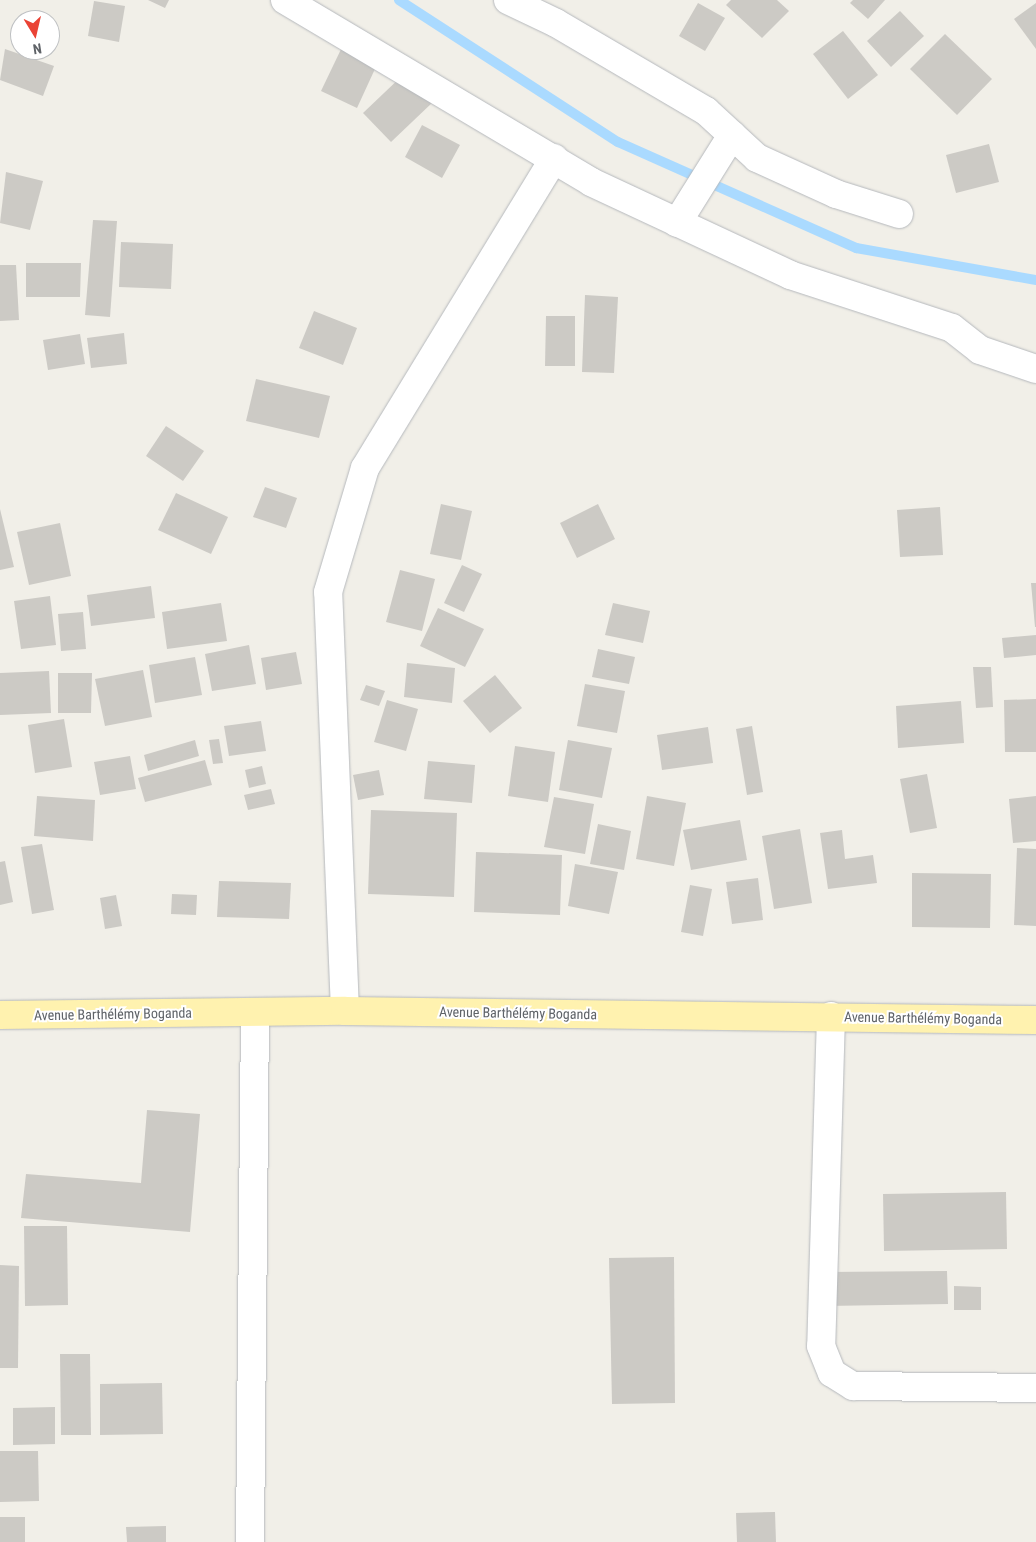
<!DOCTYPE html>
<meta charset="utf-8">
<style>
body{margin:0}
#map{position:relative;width:1036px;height:1542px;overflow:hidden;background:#f1efe8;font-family:"Roboto Condensed",sans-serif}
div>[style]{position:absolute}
.stream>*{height:10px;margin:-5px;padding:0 5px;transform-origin:5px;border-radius:5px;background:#aadaff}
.building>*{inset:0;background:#cccac5}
.roads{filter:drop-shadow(0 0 1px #b5b8bc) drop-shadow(0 0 1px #b5b8bc)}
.minor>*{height:28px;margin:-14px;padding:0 14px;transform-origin:14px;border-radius:14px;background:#fff}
.primary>*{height:28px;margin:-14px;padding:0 14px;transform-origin:14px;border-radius:14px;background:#fff2af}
span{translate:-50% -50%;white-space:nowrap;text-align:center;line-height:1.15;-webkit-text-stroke:4px #fff;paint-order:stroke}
.street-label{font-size:14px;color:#5f6368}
.north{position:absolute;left:10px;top:10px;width:50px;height:50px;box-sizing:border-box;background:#fff;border:1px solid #bfc1c3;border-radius:50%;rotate:171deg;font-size:14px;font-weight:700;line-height:20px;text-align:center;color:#5f6368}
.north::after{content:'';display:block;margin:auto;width:18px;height:22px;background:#ea4335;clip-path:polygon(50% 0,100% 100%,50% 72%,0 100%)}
</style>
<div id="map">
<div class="stream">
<div style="left:399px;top:0;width:261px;rotate:33deg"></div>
<div style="left:618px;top:142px;width:261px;rotate:24deg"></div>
<div style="left:856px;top:248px;width:183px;rotate:10.1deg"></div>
</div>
<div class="building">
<div style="clip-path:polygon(148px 0,169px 0,165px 8px)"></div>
<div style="clip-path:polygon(731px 0,777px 0,789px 11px,762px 38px,726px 5px)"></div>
<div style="clip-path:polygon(853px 0,885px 0,868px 19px,850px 3px)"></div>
<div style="clip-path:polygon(94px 1px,125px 6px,119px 42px,88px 36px)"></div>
<div style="clip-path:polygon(698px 3px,725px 18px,705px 51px,679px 36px)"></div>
<div style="clip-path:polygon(1036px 3px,1036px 49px,1014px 19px)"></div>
<div style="clip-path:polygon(900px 11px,924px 36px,891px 67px,867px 41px)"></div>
<div style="clip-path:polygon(843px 31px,878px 75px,848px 99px,813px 54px)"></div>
<div style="clip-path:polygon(945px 34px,992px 79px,957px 115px,910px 69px)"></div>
<div style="clip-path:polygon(344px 43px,380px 58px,357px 108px,321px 91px)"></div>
<div style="clip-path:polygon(5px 49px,54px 66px,43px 96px,0 80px)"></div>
<div style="clip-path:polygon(405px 73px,433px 102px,391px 142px,363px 113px)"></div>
<div style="clip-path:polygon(422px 125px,460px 145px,442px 178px,405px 157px)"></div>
<div style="clip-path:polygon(989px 144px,999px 182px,956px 193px,946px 155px)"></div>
<div style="clip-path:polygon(6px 172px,43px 181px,30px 230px,0 223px)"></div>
<div style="clip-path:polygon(93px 220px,117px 221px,110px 317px,85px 315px)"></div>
<div style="clip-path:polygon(121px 242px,173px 244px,171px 289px,119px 287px)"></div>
<div style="clip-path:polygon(26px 263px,81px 263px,80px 297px,26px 297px)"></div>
<div style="clip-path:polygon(0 265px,16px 265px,19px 320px,0 321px)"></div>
<div style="clip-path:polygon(585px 295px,618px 297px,614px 373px,582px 372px)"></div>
<div style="clip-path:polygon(314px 311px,357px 328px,343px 365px,299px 348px)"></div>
<div style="clip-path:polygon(546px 316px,575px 316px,575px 366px,545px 366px)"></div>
<div style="clip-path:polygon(124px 333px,127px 364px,91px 368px,87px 338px)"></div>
<div style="clip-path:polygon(80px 334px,85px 364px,48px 370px,43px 340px)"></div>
<div style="clip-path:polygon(256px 379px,330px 396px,319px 438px,246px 421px)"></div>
<div style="clip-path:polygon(166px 426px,204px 451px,183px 481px,146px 456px)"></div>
<div style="clip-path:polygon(265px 487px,297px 498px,286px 528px,253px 517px)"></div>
<div style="clip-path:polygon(176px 493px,228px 517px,211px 554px,158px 530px)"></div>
<div style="clip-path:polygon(441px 504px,472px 511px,461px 560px,430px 554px)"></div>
<div style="clip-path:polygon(598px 504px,615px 539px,577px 558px,560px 523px)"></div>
<div style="clip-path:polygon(940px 507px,943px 555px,900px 557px,897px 510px)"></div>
<div style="clip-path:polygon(0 509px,14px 567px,0 570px)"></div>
<div style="clip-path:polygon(60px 523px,71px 576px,29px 585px,17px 532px)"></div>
<div style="clip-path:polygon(462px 565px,482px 574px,464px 612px,444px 603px)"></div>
<div style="clip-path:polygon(400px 570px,435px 579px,422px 631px,386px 622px)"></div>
<div style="clip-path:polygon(1031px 583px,1036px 583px,1036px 627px,1035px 627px)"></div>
<div style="clip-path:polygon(151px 586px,155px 618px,91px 626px,87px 595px)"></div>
<div style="clip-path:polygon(50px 596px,56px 645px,21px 649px,14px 601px)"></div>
<div style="clip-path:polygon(221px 603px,227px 641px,167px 649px,162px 612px)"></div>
<div style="clip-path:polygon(613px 603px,650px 611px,643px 643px,605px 635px)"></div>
<div style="clip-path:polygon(438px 608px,484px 629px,465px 667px,420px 646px)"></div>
<div style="clip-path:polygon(83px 612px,86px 649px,61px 651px,58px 614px)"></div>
<div style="clip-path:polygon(1036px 635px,1036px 655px,1004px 658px,1002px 638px)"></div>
<div style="clip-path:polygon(249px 645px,256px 684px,212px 691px,205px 654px)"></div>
<div style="clip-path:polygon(598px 649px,635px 657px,629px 684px,592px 677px)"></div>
<div style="clip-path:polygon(296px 652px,302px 684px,266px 690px,261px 658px)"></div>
<div style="clip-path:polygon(195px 657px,202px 695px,155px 703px,149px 665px)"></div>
<div style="clip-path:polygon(407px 663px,455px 668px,452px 703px,404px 697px)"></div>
<div style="clip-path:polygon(973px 667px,991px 667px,993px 707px,976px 708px)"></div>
<div style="clip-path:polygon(143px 670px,152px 717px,105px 726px,95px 679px)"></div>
<div style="clip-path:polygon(49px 671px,51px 713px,0 715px,0 673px)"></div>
<div style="clip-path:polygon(58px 673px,92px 673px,91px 713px,58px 713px)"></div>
<div style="clip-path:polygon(495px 675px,522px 708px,490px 733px,463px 701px)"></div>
<div style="clip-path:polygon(585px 684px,625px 691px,617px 733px,577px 726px)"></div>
<div style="clip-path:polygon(366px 685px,385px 691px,379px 706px,360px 700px)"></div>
<div style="clip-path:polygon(1036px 699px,1036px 752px,1005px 752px,1004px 700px)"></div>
<div style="clip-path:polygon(387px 700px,418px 709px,406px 751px,374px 742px)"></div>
<div style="clip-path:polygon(961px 701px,964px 743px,898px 748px,896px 706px)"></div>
<div style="clip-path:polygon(64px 719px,72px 767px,35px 773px,28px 725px)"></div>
<div style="clip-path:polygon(261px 721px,266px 751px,229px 756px,224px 726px)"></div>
<div style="clip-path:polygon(752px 726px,763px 792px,747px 795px,736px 729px)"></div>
<div style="clip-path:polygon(708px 727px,713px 763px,662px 770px,657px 735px)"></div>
<div style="clip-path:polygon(219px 739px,223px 763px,213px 764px,209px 740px)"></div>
<div style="clip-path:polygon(195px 740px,199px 756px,148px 771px,144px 755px)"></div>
<div style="clip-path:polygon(568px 740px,612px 748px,602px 798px,559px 790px)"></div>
<div style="clip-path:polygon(515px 746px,555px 752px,548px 802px,508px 796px)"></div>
<div style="clip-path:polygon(130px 756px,136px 789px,100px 795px,94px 762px)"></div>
<div style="clip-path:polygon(205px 760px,212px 785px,145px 802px,138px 778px)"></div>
<div style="clip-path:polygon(428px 761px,475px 765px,472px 803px,424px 799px)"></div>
<div style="clip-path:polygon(262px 766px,266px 784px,249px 788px,245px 770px)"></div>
<div style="clip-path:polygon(379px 770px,384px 795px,358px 800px,353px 775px)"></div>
<div style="clip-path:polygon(927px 774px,937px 828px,910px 833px,900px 779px)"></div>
<div style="clip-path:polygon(271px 789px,275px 804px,248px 810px,244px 795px)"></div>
<div style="clip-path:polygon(37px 796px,95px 800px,93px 841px,34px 836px)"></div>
<div style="clip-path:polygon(647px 796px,686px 803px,674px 866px,636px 859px)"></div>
<div style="clip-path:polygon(1036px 796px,1036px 841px,1013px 843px,1009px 799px)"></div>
<div style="clip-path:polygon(554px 797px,594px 804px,585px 854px,544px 847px)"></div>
<div style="clip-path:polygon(371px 810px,457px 813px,454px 897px,368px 894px)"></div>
<div style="clip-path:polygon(740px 820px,747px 860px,691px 870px,683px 830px)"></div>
<div style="clip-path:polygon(598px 824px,631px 831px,624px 870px,590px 864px)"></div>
<div style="clip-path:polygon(800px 829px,812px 903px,774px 909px,762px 836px)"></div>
<div style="clip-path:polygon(842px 830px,845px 859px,873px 855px,877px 883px,828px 889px,820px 833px)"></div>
<div style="clip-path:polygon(42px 844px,54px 910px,32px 914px,21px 847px)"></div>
<div style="clip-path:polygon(1017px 848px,1036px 849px,1036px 926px,1014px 925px)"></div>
<div style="clip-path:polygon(476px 852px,562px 855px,560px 915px,474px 912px)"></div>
<div style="clip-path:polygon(5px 861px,13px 902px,0 905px,0 862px)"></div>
<div style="clip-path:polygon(575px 864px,618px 872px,609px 914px,568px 906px)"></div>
<div style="clip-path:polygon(912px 873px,991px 874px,990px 928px,912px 927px)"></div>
<div style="clip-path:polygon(758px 878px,763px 920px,732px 924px,726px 882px)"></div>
<div style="clip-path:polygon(219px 881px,291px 883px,289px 919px,217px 917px)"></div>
<div style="clip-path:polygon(690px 885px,712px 889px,703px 936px,681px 932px)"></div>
<div style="clip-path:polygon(172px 894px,197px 895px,196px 915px,171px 914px)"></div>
<div style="clip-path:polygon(116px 895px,122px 926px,105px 929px,100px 898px)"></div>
<div style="clip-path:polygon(147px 1110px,200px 1114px,190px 1232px,21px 1218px,26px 1174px,141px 1183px)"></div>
<div style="clip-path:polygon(1006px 1192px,1007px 1249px,884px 1251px,883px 1194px)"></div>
<div style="clip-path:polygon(24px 1226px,67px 1226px,68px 1305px,25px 1306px)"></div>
<div style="clip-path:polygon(674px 1257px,675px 1403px,612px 1404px,609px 1258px)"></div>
<div style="clip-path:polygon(0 1265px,19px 1266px,18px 1368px,0 1368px)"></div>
<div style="clip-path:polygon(947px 1271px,948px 1304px,826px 1306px,826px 1272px)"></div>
<div style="clip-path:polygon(954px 1286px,981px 1287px,981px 1310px,954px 1310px)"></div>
<div style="clip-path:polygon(60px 1354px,90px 1354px,91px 1435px,61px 1435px)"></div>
<div style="clip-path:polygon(162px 1383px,163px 1434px,100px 1435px,100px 1384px)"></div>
<div style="clip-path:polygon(55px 1407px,55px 1444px,13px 1445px,13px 1408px)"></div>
<div style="clip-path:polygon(0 1451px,38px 1451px,39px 1501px,0 1502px)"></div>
<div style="clip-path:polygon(775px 1512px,776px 1542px,737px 1542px,736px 1513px)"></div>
<div style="clip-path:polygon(0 1517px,25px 1517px,25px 1542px,0 1542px)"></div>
<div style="clip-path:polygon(166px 1526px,166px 1542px,127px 1542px,126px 1527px)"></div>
</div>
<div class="roads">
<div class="minor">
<div style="left:285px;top:0;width:356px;rotate:30.7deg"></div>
<div style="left:591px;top:182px;width:220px;rotate:25deg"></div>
<div style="left:790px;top:275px;width:170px;rotate:18.1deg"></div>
<div style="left:952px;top:328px;width:36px;rotate:38deg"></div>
<div style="left:980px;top:350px;width:59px;rotate:18.7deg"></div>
<div style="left:508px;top:0;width:53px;rotate:25.6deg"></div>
<div style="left:556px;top:23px;width:174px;rotate:30.4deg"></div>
<div style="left:706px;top:111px;width:69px;rotate:42.7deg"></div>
<div style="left:757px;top:158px;width:87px;rotate:24.5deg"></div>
<div style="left:836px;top:194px;width:66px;rotate:17.6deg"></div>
<div style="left:677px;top:223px;width:104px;rotate:-58deg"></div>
<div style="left:345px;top:1011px;width:419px;rotate:-92.3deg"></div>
<div style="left:328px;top:592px;width:129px;rotate:-73.4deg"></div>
<div style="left:365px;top:468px;width:363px;rotate:-58.6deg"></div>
<div style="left:831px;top:1016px;width:330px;rotate:91.7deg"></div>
<div style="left:821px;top:1346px;width:29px;rotate:68deg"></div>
<div style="left:832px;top:1373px;width:25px;rotate:32deg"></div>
<div style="left:853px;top:1386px;width:183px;rotate:0.6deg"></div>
<div style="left:250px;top:1542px;width:530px;rotate:-89.46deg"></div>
</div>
<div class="primary">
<div style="left:0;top:1015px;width:345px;rotate:-0.7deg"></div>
<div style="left:345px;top:1011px;width:691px;rotate:0.75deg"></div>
</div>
</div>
<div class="street-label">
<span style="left:518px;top:1013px;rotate:1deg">Avenue Barthélémy Boganda</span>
<span style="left:113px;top:1014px;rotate:-1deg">Avenue Barthélémy Boganda</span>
<span style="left:923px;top:1018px;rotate:1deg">Avenue Barthélémy Boganda</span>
</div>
<div class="north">N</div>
</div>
